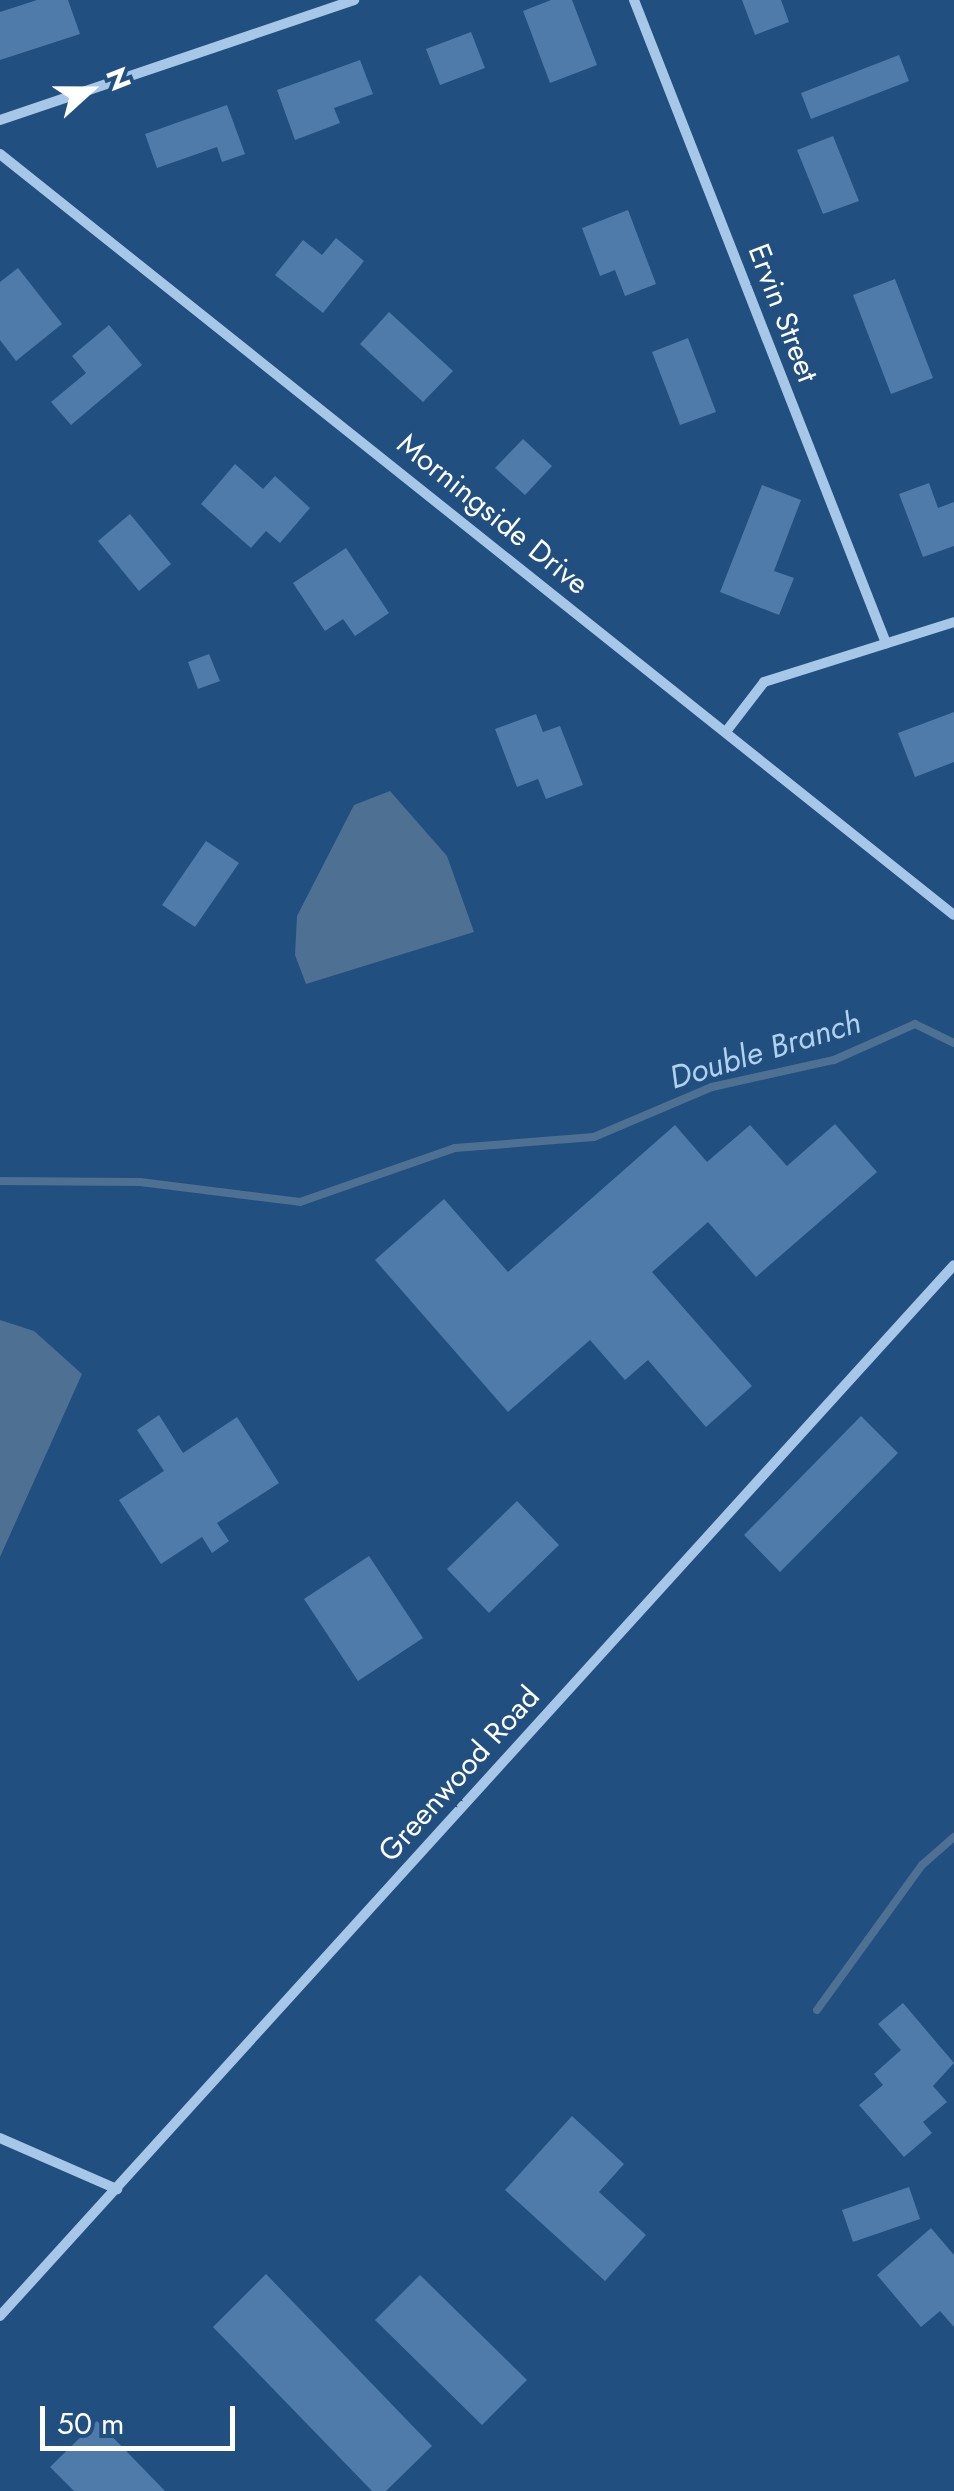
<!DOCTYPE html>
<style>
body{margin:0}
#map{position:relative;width:954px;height:2491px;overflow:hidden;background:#214f7f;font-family:Jost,sans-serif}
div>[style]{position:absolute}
.water>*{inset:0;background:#4e7093}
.stream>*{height:8px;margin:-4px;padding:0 4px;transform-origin:4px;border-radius:4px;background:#4e7093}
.building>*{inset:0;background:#4e7baa}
.minor>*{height:10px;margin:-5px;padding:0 5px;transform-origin:5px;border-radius:5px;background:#a6c7e7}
span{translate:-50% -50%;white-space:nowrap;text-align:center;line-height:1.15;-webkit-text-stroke:8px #214f7f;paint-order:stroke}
.street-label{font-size:30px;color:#fff}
.water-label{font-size:32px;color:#b1d1ef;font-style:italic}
.north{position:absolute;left:40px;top:40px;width:100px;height:100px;-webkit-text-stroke:8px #214f7f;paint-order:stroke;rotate:69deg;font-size:28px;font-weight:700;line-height:40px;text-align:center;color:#fff}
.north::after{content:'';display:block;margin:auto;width:35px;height:45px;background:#fff;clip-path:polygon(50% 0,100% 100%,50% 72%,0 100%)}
.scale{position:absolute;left:40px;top:2406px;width:195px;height:45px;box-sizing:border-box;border:5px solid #fff;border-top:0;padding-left:12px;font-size:30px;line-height:35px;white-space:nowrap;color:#fff;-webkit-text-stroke:8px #214f7f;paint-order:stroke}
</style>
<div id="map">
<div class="water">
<div style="clip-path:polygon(390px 791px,447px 856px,474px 932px,306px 984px,295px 955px,297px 916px,354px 805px)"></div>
<div style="clip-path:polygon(0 1320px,34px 1331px,82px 1374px,0 1557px)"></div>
</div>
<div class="stream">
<div style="left:0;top:1181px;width:140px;rotate:0.4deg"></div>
<div style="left:140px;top:1182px;width:161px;rotate:7.1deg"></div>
<div style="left:300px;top:1202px;width:164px;rotate:-19.2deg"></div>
<div style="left:455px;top:1148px;width:139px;rotate:-4.5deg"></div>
<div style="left:594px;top:1137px;width:128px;rotate:-23deg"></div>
<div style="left:712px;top:1087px;width:125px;rotate:-12.5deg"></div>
<div style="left:834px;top:1060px;width:89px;rotate:-24deg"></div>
<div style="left:915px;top:1024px;width:43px;rotate:26deg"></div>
<div style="left:817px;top:2010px;width:179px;rotate:-54.1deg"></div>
<div style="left:922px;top:1865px;width:43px;rotate:-41.2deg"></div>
</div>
<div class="building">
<div style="clip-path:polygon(37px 0,68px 0,80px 34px,0 60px,0 12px)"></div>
<div style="clip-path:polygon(551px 0,572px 0,597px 65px,550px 83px,523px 11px)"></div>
<div style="clip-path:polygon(742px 0,781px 0,789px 22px,755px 35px)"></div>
<div style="clip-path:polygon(471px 32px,485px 68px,440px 85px,426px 49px)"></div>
<div style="clip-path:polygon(899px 55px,909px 81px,811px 119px,801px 93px)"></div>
<div style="clip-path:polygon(360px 60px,373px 94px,334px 108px,340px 123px,295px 140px,277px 90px)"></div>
<div style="clip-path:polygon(227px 105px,245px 154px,222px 162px,217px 147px,157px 168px,145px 134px)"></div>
<div style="clip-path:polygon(833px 136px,859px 201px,823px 214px,797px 150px)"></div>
<div style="clip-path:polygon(628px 210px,656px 284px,625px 296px,615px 270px,600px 276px,582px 228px)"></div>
<div style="clip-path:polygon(336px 238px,364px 261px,323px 313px,275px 275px,303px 240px,322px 255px)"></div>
<div style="clip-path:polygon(18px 268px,62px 324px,16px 361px,0 340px,0 282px)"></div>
<div style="clip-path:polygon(895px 279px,933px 378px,891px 394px,853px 295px)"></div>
<div style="clip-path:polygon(389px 312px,453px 371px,423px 402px,360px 344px)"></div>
<div style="clip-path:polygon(109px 325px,142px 365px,71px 425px,51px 402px,86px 373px,72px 356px)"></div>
<div style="clip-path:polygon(688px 338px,716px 412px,680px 425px,652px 352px)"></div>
<div style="clip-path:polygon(523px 439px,552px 466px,525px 495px,495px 468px)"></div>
<div style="clip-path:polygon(235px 464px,263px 489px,275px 476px,310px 508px,280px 543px,266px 531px,251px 548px,201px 504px)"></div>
<div style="clip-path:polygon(929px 483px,938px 508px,954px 502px,954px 546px,923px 557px,899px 494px)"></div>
<div style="clip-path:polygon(762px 485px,801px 500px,774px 571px,794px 578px,779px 615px,720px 592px)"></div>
<div style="clip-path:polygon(130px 514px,171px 564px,139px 591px,98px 541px)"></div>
<div style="clip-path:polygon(346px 548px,389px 613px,355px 636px,343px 619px,325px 631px,293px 583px)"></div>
<div style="clip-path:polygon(209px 654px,220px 681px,198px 689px,188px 662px)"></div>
<div style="clip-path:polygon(954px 712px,954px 762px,915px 777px,898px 733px)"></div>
<div style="clip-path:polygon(536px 714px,543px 732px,560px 726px,583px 785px,546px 799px,538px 779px,517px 787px,495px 729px)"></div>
<div style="clip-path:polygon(206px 841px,239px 863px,195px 927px,162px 905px)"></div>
<div style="clip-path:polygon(835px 1124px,877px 1172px,756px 1277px,708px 1222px,652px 1272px,752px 1386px,706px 1427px,648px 1360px,625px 1380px,590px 1340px,508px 1412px,375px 1260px,444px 1199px,508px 1272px,675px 1125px,707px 1162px,750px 1125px,787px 1166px)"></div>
<div style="clip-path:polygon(159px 1415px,183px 1453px,237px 1417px,279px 1483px,217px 1523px,229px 1541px,212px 1553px,202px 1537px,161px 1564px,119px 1500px,164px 1471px,137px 1430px)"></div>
<div style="clip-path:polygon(861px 1416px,898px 1453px,780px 1572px,744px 1535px)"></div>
<div style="clip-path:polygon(517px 1501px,559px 1545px,489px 1613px,447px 1569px)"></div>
<div style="clip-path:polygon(369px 1556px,423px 1638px,358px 1681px,304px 1599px)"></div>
<div style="clip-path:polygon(903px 2003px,954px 2063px,933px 2086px,947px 2102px,923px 2122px,932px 2133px,904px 2157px,859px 2105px,883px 2085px,874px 2074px,901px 2050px,878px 2024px)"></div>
<div style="clip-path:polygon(572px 2116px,624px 2164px,599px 2192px,646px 2235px,605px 2281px,505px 2190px)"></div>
<div style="clip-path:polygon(909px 2187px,920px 2219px,853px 2242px,842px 2210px)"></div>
<div style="clip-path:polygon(931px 2228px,954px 2255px,954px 2327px,940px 2311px,921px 2327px,877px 2275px)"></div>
<div style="clip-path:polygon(266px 2274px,432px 2446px,386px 2491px,372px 2491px,213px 2327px)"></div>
<div style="clip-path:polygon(420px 2275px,527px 2380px,482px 2425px,375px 2320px)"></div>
<div style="clip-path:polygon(97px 2421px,165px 2491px,74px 2491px,50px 2467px)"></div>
</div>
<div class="minor">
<div style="left:634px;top:0;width:691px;rotate:68.6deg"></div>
<div style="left:0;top:120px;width:374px;rotate:-18.7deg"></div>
<div style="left:0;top:154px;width:1220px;rotate:38.58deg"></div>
<div style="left:728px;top:729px;width:59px;rotate:-52.5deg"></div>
<div style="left:764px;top:682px;width:199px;rotate:-17.5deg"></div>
<div style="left:0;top:2138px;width:128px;rotate:23.6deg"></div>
<div style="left:0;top:2316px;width:1419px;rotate:-47.77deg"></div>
</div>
<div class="street-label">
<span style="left:783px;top:313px;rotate:69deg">Ervin Street</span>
<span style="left:493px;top:514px;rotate:39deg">Morningside Drive</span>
<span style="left:459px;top:1774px;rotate:-48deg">Greenwood Road</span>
</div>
<div class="water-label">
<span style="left:765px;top:1050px;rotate:-17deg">Double Branch</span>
</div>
<div class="north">N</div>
<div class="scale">50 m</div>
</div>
